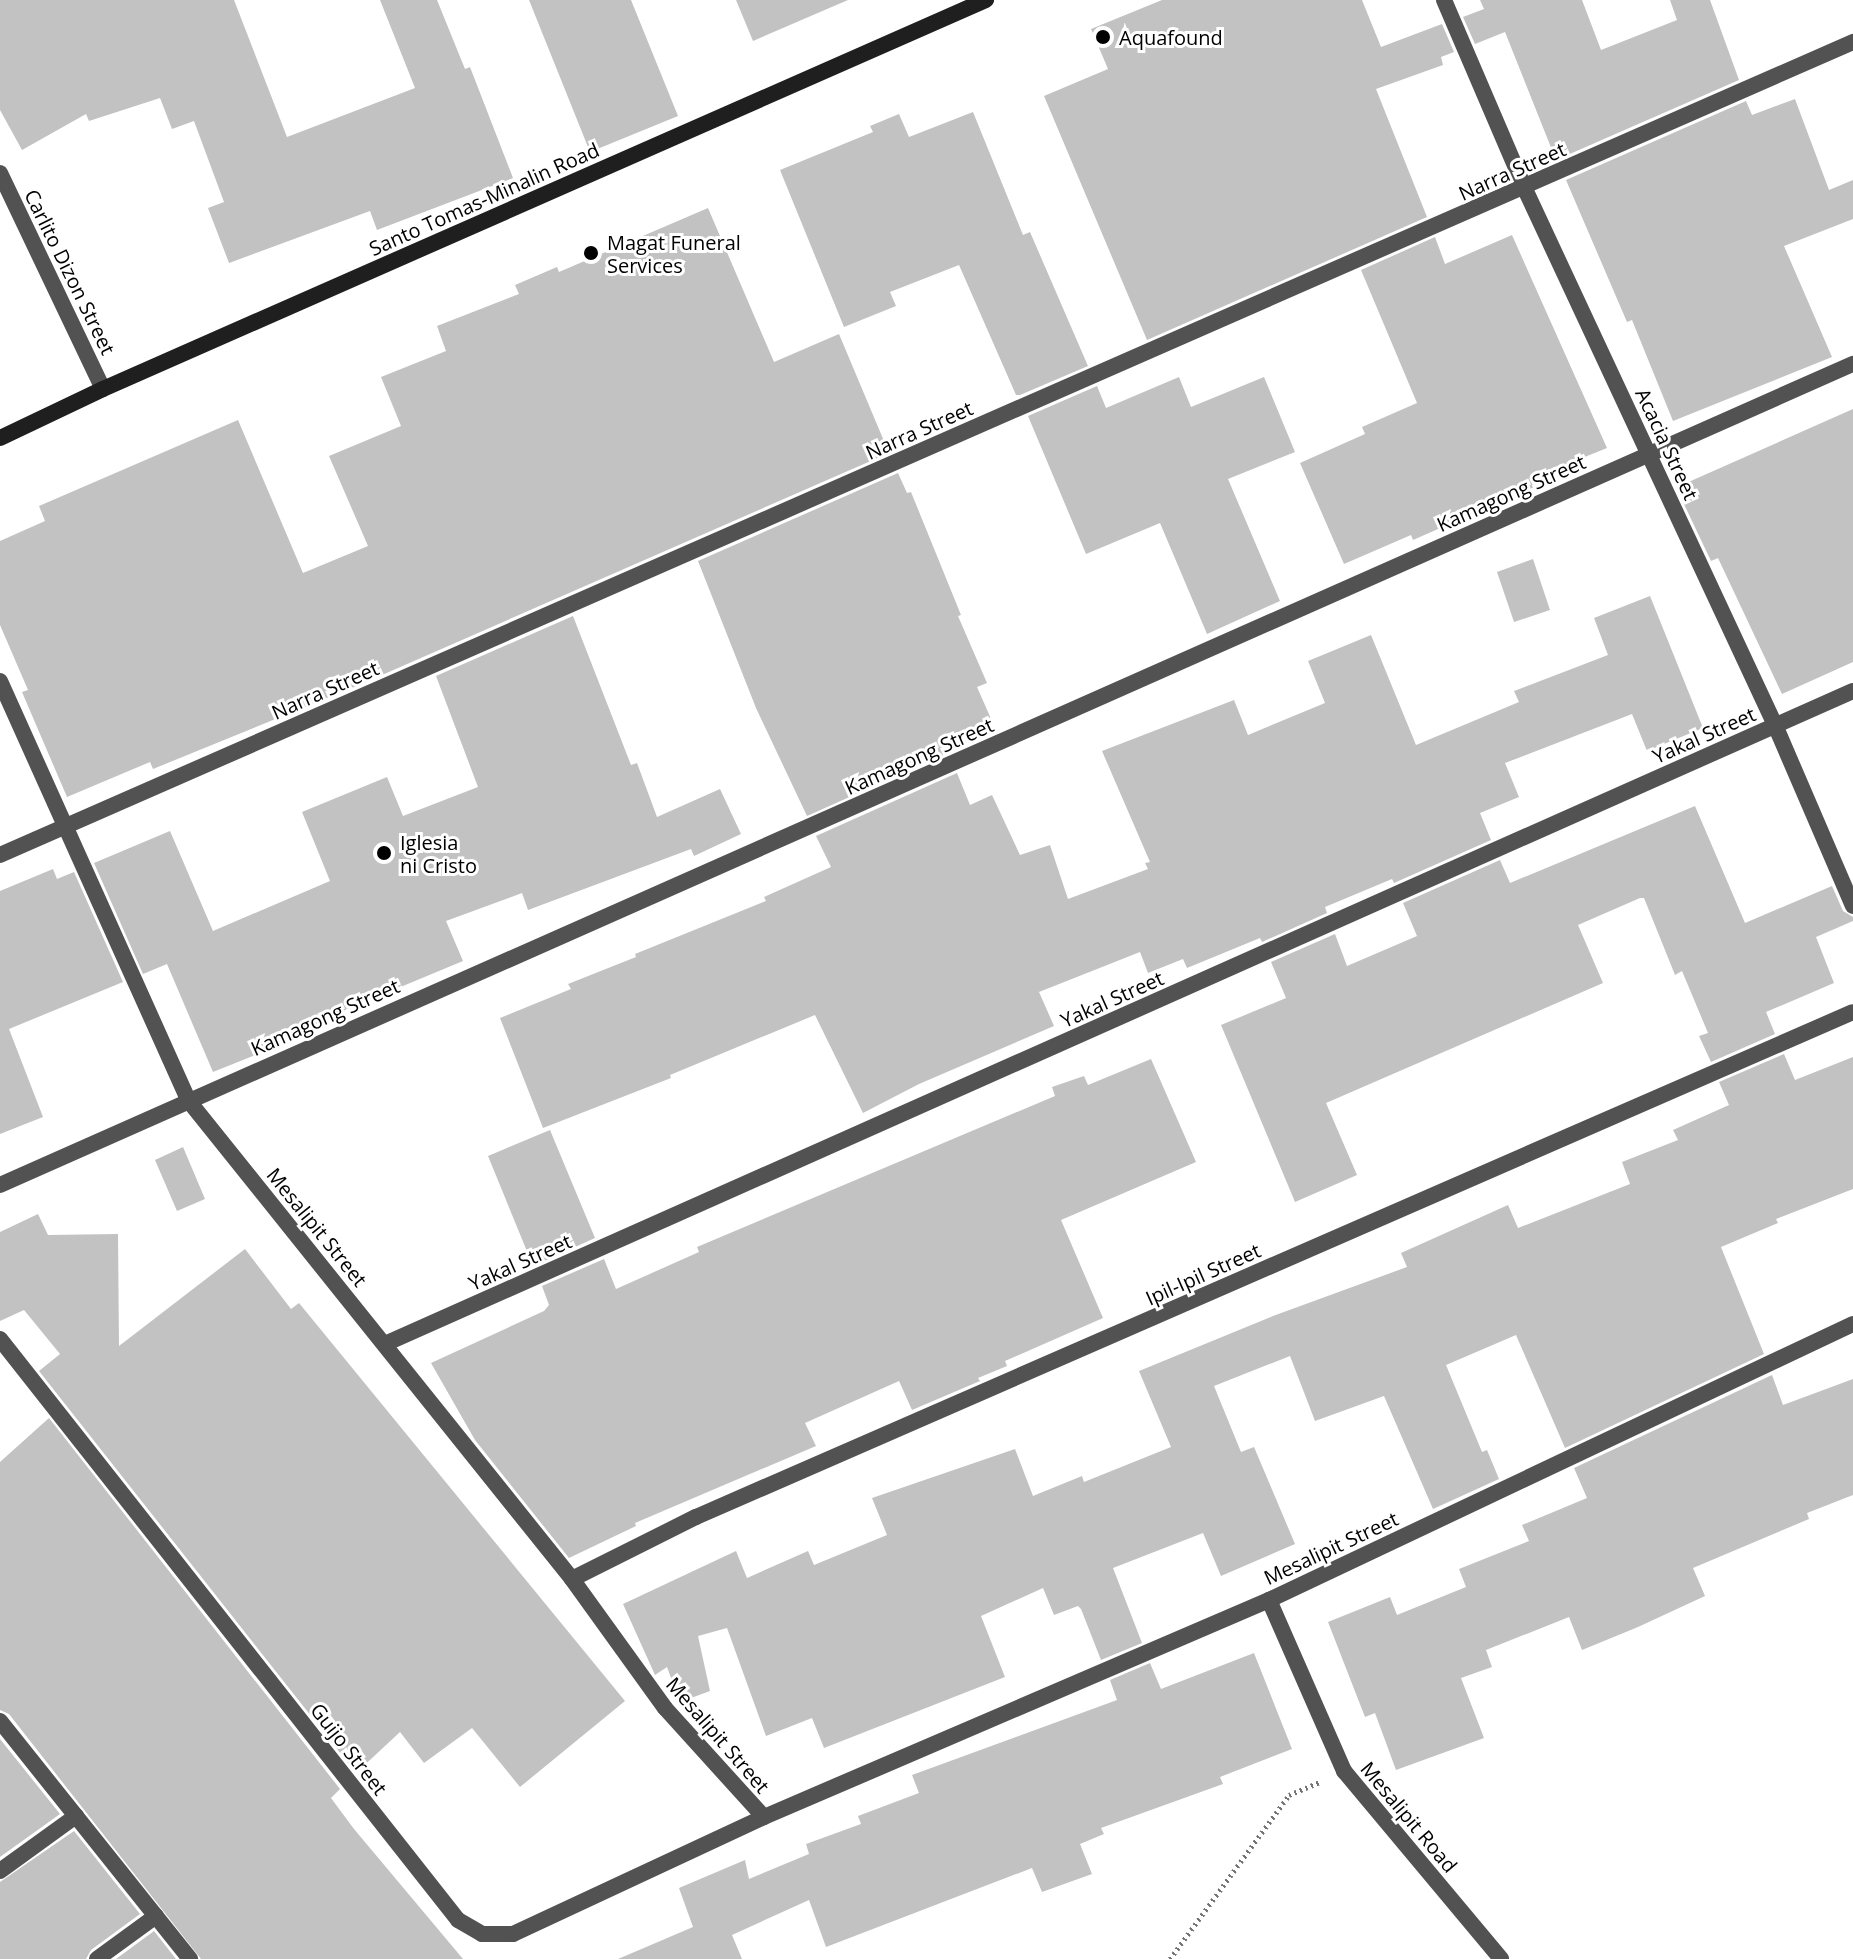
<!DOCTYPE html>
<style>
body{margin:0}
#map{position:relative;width:1853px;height:1959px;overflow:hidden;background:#fff;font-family:"Open Sans",sans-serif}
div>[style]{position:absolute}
.building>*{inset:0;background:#c2c2c2}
.path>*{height:5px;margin-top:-2.5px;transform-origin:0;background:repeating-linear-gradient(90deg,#747474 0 2px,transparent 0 6px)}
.minor>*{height:16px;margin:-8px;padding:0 8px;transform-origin:8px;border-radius:8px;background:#525252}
.secondary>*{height:16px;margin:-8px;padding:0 8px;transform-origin:8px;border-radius:8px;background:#1f1f1f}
.dots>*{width:22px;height:22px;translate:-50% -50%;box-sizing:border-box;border:4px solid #fff;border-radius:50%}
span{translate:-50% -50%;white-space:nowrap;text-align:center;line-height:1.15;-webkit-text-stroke:6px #fff;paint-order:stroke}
.poi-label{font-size:20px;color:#000}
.left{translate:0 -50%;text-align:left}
.street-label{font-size:20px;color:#000}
</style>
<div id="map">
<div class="building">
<div style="clip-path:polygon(0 0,234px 0,287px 137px,415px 88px,380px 0,437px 0,465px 69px,470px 67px,513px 178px,377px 230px,370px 211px,229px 263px,208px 208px,224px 202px,194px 121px,172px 129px,160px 98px,89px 121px,86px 114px,22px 150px,0 110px)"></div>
<div style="clip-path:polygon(529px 0,631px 0,678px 116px,590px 152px)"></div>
<div style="clip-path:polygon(736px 0,848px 0,753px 41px)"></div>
<div style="clip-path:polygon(1162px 0,1362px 0,1381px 47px,1442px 24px,1454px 52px,1441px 57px,1443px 65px,1376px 89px,1427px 217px,1147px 340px,1044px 96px,1108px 69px,1091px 29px)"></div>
<div style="clip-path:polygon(1480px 0,1582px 0,1601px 50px,1677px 20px,1670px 0,1710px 0,1739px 80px,1556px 160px,1505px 32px,1475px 44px,1463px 17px,1484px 9px)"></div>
<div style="clip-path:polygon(1795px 99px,1829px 190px,1853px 180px,1853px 219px,1784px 246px,1832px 357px,1673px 421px,1632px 320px,1627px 322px,1566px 180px,1746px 101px,1752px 115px)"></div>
<div style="clip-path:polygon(973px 112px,1023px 235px,1030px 232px,1088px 366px,1020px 395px,1016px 395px,959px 265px,890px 292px,896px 306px,844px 327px,780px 170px,873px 132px,870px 126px,899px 114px,909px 137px)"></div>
<div style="clip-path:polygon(708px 208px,774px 362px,839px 334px,889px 453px,366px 682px,153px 769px,150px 762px,67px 797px,22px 692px,28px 690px,0 625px,0 541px,45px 521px,39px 506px,238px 420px,303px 573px,368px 546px,329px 456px,401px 426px,381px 377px,446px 351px,437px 326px,519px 294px,515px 285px,557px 267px,559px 272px)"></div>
<div style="clip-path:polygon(1512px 235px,1607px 448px,1530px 479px,1534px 487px,1413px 540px,1411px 535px,1344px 564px,1300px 463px,1365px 434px,1362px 427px,1417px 403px,1361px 270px,1435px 237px,1445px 264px)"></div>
<div style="clip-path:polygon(1179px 377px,1191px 407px,1264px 377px,1295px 452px,1228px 479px,1280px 601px,1207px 634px,1160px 523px,1086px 554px,1028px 416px,1097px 386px,1106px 408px)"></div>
<div style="clip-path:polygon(1853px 409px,1853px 662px,1782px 694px,1718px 558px,1711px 561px,1683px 502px,1691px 499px,1684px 484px)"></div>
<div style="clip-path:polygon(898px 473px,907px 493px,911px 492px,961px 615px,958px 616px,987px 683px,977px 687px,992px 721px,944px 743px,948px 753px,807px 816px,756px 708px,698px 561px)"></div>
<div style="clip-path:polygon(1533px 559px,1550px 610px,1514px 622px,1497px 572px)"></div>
<div style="clip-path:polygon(1650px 596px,1703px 728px,1647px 751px,1632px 714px,1505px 763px,1519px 797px,1480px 813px,1491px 840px,1394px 883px,1392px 879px,1325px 907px,1327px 913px,1262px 942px,1260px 938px,1187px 968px,1183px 959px,1148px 973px,1140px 952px,1039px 992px,1054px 1026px,919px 1084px,863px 1113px,815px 1015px,670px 1075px,671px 1078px,543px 1128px,500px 1018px,571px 989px,568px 984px,636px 957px,635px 954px,766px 901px,764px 897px,831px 867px,816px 836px,957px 773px,970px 805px,992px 795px,1020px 855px,1050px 845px,1068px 899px,1148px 869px,1145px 863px,1150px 862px,1102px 751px,1234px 700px,1248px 735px,1325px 703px,1308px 661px,1371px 635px,1416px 745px,1519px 702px,1514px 691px,1608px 655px,1594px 618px)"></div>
<div style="clip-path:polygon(573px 616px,631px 765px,637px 763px,657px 817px,720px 789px,741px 834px,694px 856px,691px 849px,528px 910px,522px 893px,446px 921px,463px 961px,338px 1013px,341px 1021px,213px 1072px,167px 964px,143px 974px,94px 863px,170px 831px,213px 931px,330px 881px,302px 812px,387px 777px,403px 816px,478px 787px,436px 676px)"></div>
<div style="clip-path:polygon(1695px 806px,1745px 923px,1832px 886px,1843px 911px,1853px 917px,1853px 921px,1816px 937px,1834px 983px,1766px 1012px,1775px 1034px,1711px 1062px,1699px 1036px,1708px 1033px,1682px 971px,1675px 975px,1644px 898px,1640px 898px,1578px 925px,1603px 983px,1326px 1103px,1357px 1175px,1295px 1202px,1221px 1025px,1286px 998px,1271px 962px,1335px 934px,1347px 966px,1417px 936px,1403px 903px,1500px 860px,1510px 883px)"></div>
<div style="clip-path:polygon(53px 869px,57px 879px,74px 872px,123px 982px,9px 1029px,43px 1117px,0 1134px,0 891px)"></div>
<div style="clip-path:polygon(1784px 1054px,1795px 1080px,1853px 1057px,1853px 1189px,1776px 1219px,1778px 1223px,1721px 1247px,1764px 1354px,1565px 1448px,1516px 1335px,1446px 1365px,1482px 1452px,1487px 1450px,1499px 1479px,1433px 1509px,1384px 1396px,1315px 1421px,1290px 1356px,1214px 1386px,1241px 1452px,1254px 1447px,1295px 1544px,1221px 1576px,1203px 1533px,1113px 1568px,1142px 1643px,1101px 1660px,1081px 1609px,1078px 1606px,1054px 1615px,1043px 1588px,981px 1616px,1005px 1677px,824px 1748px,812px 1718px,766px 1736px,727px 1628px,698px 1636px,710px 1691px,680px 1702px,667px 1667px,655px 1675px,623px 1604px,736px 1551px,747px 1578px,808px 1551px,814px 1565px,887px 1535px,872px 1498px,1015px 1449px,1033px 1496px,1082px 1476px,1084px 1482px,1171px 1447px,1139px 1371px,1273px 1316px,1407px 1267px,1401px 1253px,1508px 1205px,1518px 1228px,1630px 1184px,1622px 1162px,1678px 1140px,1673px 1130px,1729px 1105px,1719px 1082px)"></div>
<div style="clip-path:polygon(1151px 1059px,1196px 1162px,1061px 1220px,1103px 1318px,1005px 1361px,1007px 1366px,978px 1378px,980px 1381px,912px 1410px,899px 1381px,805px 1423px,816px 1446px,635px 1523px,636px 1526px,569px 1558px,475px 1440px,431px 1363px,544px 1311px,549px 1305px,542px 1286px,604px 1259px,616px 1289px,699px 1252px,697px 1247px,1055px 1096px,1052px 1087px,1084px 1076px,1088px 1085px)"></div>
<div style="clip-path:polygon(550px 1130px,595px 1238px,533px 1266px,488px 1156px)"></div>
<div style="clip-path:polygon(183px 1147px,205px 1199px,177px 1211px,155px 1160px)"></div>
<div style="clip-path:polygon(38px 1214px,48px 1235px,118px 1234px,119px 1346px,245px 1249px,291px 1309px,299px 1303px,625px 1701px,520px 1787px,472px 1728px,424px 1763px,400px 1732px,356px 1773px,39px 1371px,60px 1354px,24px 1310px,0 1321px,0 1232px)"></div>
<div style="clip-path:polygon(1772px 1375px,1783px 1405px,1853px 1379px,1853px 1495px,1807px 1513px,1809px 1519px,1693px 1568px,1705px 1596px,1638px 1627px,1582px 1650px,1569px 1617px,1486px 1650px,1492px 1667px,1461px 1678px,1484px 1738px,1396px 1770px,1375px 1713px,1365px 1717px,1328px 1622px,1390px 1597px,1397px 1615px,1466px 1587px,1459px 1569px,1529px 1541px,1522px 1525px,1587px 1498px,1574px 1468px)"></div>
<div style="clip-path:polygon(49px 1418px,340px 1789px,331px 1798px,354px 1829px,463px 1959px,201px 1959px,9px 1714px,0 1710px,0 1462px)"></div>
<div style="clip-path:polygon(1254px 1653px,1292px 1749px,1220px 1777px,1223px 1784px,1101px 1828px,1104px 1834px,1080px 1844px,1092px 1874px,1042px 1892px,1032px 1868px,826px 1947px,809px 1900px,732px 1935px,742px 1959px,618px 1959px,693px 1927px,679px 1888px,745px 1860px,749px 1879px,809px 1854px,806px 1844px,861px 1824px,858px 1816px,919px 1793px,912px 1775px,1117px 1700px,1110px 1680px,1150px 1663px,1161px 1689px)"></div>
<div style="clip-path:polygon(0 1739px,60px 1814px,0 1857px)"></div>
<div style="clip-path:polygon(74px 1831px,140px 1914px,91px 1950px,86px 1959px,0 1959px,0 1882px)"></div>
<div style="clip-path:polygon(154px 1931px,176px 1959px,116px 1959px)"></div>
</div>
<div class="path">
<div style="left:1170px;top:1959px;width:203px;rotate:-54deg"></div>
<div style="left:1289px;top:1795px;width:33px;rotate:-23deg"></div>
</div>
<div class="minor">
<div style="left:1444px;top:0;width:203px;rotate:66.8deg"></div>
<div style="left:1524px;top:187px;width:594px;rotate:64.99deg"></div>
<div style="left:1775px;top:725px;width:197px;rotate:66.7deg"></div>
<div style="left:0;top:173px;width:239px;rotate:64.5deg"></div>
<div style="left:0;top:681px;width:459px;rotate:65.8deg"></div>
<div style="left:188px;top:1100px;width:614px;rotate:51.28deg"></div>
<div style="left:572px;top:1579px;width:159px;rotate:54.2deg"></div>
<div style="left:665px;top:1708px;width:147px;rotate:47.8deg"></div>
<div style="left:764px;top:1817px;width:550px;rotate:-23.25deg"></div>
<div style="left:1269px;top:1600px;width:646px;rotate:-25.3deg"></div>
<div style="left:0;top:855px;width:2024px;rotate:-23.69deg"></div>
<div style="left:0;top:1185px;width:2027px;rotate:-23.9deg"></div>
<div style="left:0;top:1339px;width:740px;rotate:51.75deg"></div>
<div style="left:458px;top:1920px;width:28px;rotate:30deg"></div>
<div style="left:482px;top:1934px;width:31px"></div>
<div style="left:513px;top:1934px;width:277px;rotate:-25deg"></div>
<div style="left:387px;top:1343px;width:1604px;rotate:-23.98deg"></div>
<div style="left:572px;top:1579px;width:139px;rotate:-26.6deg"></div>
<div style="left:696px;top:1517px;width:1262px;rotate:-23.58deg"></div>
<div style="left:1269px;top:1600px;width:187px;rotate:66.3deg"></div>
<div style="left:1344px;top:1771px;width:245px;rotate:50.1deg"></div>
<div style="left:0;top:1721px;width:305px;rotate:51.4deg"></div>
<div style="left:0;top:1871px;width:94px;rotate:-35.9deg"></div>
<div style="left:97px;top:1959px;width:73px;rotate:-36.1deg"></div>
</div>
<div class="secondary">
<div style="left:0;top:438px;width:114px;rotate:-25.4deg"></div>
<div style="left:103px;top:389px;width:965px;rotate:-23.78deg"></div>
</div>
<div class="dots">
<div style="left:1103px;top:37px;background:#000"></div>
<div style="left:591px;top:253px;background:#000"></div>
<div style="left:384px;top:853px;background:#000"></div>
</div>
<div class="poi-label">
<span class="left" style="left:1119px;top:37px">Aquafound</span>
<span class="left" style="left:607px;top:254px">Magat Funeral<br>Services</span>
<span class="left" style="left:400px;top:854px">Iglesia<br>ni Cristo</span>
</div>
<div class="street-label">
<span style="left:1512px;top:171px;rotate:-24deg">Narra Street</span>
<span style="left:484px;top:199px;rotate:-24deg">Santo Tomas-Minalin Road</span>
<span style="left:70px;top:272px;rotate:64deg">Carlito Dizon Street</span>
<span style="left:919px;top:430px;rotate:-24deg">Narra Street</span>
<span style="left:1667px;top:444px;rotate:65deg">Acacia Street</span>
<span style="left:1511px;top:493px;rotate:-24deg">Kamagong Street</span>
<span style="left:325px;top:690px;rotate:-24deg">Narra Street</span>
<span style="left:1704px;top:735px;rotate:-24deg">Yakal Street</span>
<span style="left:919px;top:756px;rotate:-24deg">Kamagong Street</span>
<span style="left:1112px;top:999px;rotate:-24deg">Yakal Street</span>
<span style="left:325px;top:1017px;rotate:-24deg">Kamagong Street</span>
<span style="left:317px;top:1227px;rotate:51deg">Mesalipit Street</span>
<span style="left:520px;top:1262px;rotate:-24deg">Yakal Street</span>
<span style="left:1203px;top:1274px;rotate:-24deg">Ipil-Ipil Street</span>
<span style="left:1331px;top:1548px;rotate:-25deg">Mesalipit Street</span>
<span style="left:718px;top:1735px;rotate:49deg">Mesalipit Street</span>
<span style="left:349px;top:1749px;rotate:52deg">Guijo Street</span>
<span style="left:1409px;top:1817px;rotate:50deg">Mesalipit Road</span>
</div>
</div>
